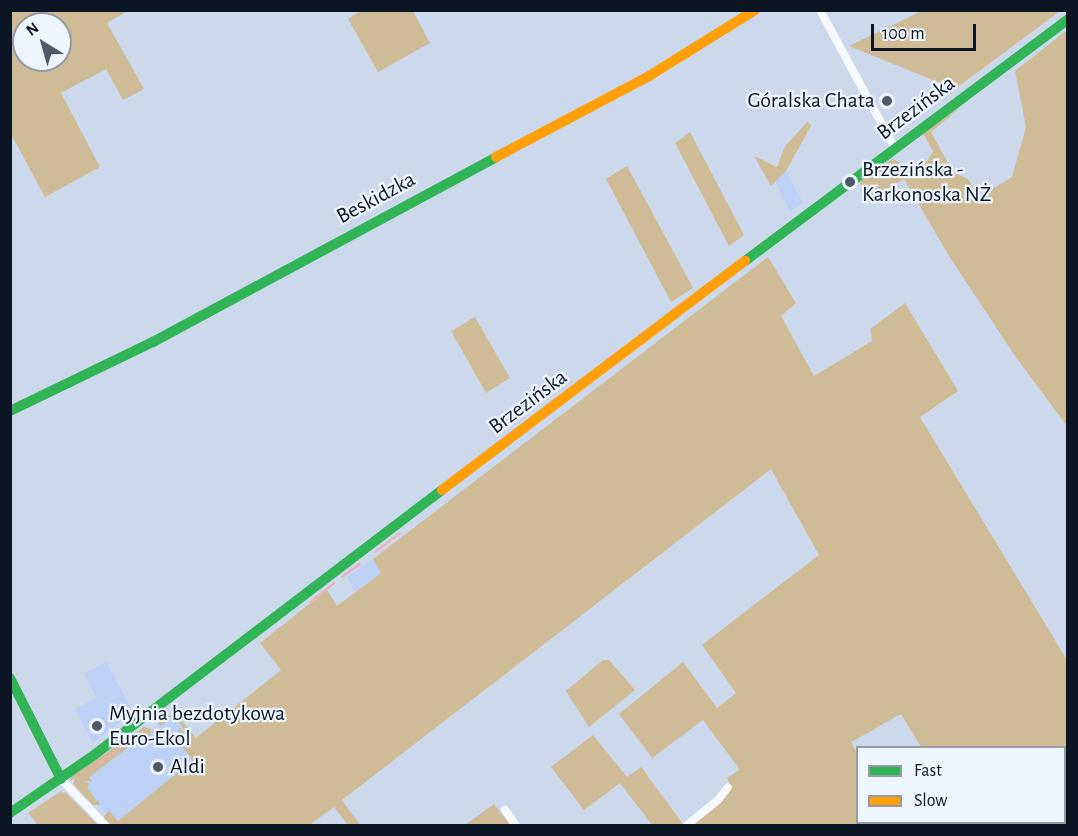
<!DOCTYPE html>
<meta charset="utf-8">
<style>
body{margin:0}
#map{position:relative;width:1078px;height:836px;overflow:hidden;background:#ccd8eb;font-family:"Alegreya Sans",sans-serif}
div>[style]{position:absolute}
.built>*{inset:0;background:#bcd1f5}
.green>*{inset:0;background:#cfbb96}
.stream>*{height:2px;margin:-1px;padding:0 1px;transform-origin:1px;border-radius:1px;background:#edafb4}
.street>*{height:8px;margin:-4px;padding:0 4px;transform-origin:4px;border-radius:4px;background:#f7f9fc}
.fast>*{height:10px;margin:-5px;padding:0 5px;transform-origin:5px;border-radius:5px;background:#30b455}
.slow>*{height:10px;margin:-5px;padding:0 5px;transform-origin:5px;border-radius:5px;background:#ff9f0a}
.dots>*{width:16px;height:16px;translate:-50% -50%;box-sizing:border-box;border:3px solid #eff5fe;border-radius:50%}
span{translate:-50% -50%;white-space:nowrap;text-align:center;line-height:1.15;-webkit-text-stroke:4.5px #eff5fe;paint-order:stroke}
.poi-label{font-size:22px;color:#0c1524}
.right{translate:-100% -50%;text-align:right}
.left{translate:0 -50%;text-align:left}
.street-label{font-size:22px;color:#0c1524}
.frame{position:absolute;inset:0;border:12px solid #0c1524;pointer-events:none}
.legend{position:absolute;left:856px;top:746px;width:210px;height:78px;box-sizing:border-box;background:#eff5fe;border:2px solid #949ba7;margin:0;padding:8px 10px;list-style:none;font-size:18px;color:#0c1524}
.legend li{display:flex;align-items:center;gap:12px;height:30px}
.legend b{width:30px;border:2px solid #949ba7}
.north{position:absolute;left:12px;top:12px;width:60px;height:60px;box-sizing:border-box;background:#eff5fe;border:2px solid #949ba7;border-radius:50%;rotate:323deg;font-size:16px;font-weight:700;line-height:24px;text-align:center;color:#0c1524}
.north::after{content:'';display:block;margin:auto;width:21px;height:27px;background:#4f596a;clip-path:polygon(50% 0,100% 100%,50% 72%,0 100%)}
.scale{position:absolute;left:871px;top:24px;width:105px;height:27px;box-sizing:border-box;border:3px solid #0c1524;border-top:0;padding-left:8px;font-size:18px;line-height:21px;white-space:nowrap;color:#0c1524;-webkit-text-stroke:4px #eff5fe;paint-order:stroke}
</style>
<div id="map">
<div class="built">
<div style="clip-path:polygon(786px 171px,803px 203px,790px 212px,775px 181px)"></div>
<div style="clip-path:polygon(373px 559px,381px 573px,355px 592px,347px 577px)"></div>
<div style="clip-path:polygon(106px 662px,133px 712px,93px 743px,75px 709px,97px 698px,84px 674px)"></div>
<div style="clip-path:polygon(174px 713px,207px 757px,116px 824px,77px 784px)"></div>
</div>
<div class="green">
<div style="clip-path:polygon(362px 10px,413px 11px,430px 43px,378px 72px,348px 19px)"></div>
<div style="clip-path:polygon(evenodd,10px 11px,128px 11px,107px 23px,144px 89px,123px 100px,106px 69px,61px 93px,100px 167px,45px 197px,11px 134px,10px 11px,24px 24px,60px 24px,60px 60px,24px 60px,24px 24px)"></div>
<div style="clip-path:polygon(922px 11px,922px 10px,1060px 11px,955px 89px,849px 46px)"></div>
<div style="clip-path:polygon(1067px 30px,1067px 426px,1015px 356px,949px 256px,904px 179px,871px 199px,858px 181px,893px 159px,911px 169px,927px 161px,933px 151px,923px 133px,962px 106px,931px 132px,953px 172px,968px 179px,979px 197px,1012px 177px,1026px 127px,1015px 71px)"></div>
<div style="clip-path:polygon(808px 121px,811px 126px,786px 171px,771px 186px,754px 156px,777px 167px,785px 146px)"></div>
<div style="clip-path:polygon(690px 132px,744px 235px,729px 246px,675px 143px)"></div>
<div style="clip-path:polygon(627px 166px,693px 288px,671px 302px,606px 179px)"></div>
<div style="clip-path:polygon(768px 257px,796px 303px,781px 316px,814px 376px,872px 341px,870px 329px,905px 303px,958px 391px,920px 417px,1067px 660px,1067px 825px,976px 826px,974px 823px,1064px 822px,1064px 748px,921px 747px,901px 714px,851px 742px,857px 753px,858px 822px,908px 823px,902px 826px,686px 825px,730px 785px,727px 778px,739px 770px,738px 767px,703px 720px,652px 758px,619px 714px,683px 662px,717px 708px,736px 693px,702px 645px,819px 555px,771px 469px,342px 800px,360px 825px,348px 825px,334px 807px,308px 826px,111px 825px,105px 820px,104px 816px,109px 811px,118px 821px,193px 760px,179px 743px,178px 730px,180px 728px,188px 739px,190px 737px,173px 715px,162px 725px,157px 724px,175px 712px,196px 738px,281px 670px,260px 643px,327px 590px,337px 606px,381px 573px,373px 559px)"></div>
<div style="clip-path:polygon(475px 317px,510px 378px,486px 393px,451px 331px)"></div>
<div style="clip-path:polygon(603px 660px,609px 660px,635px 690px,589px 727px,566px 691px)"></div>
<div style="clip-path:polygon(144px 727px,151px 729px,150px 736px,145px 740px,142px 737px,89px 777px,92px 782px,83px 781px,90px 784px,87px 787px,97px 801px,99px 800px,99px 805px,93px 805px,73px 784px,75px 778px,70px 781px,71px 777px)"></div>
<div style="clip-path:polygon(593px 735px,627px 777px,641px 767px,683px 824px,652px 825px,620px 783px,584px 810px,551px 767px)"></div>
<div style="clip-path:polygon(61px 791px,62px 794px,65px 792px,98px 825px,38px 825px,28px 813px)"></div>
<div style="clip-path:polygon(494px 804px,510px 825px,465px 825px)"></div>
</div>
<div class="stream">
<div style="left:375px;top:552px;width:31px;rotate:-37deg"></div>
<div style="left:342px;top:577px;width:22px;rotate:-36deg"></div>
<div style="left:310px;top:602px;width:31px;rotate:-38deg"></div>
<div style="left:97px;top:765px;width:54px;rotate:-36deg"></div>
<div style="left:91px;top:770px;width:3px;rotate:-45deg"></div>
</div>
<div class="street">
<div style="left:820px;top:10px;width:157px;rotate:61.5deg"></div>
<div style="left:61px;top:779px;width:65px;rotate:46.2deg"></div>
<div style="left:505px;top:810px;width:19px;rotate:55deg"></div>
<div style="left:686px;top:826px;width:41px;rotate:-39.1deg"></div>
<div style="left:718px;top:800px;width:16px;rotate:-52deg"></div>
</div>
<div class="fast">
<div style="left:745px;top:261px;width:404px;rotate:-36.8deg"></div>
<div style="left:10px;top:411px;width:159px;rotate:-25.8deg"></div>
<div style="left:153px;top:342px;width:390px;rotate:-28.3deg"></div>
<div style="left:10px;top:678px;width:113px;rotate:63.2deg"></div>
<div style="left:10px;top:813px;width:102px;rotate:-34.6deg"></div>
<div style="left:94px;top:755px;width:437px;rotate:-37.3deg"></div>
</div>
<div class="slow">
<div style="left:496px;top:157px;width:173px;rotate:-27.9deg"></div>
<div style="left:649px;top:76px;width:125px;rotate:-31.9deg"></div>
<div style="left:442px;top:490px;width:380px;rotate:-37.1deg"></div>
</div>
<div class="dots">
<div style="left:887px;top:101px;background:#4f596a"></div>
<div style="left:850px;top:182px;background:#4f596a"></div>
<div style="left:97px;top:726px;background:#4f596a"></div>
<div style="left:158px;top:767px;background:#4f596a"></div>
</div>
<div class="poi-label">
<span class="right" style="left:875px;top:101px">Góralska Chata</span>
<span class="left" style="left:862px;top:182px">Brzezińska -<br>Karkonoska NŻ</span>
<span class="left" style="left:109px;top:726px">Myjnia bezdotykowa<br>Euro-Ekol</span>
<span class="left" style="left:170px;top:767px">Aldi</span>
</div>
<div class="street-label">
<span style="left:916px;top:108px;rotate:-37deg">Brzezińska</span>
<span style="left:376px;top:198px;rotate:-28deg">Beskidzka</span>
<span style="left:528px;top:402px;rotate:-37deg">Brzezińska</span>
</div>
<div class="frame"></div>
<ul class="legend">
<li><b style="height:8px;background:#30b455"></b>Fast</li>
<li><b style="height:8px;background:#ff9f0a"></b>Slow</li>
</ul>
<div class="north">N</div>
<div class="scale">100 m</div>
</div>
